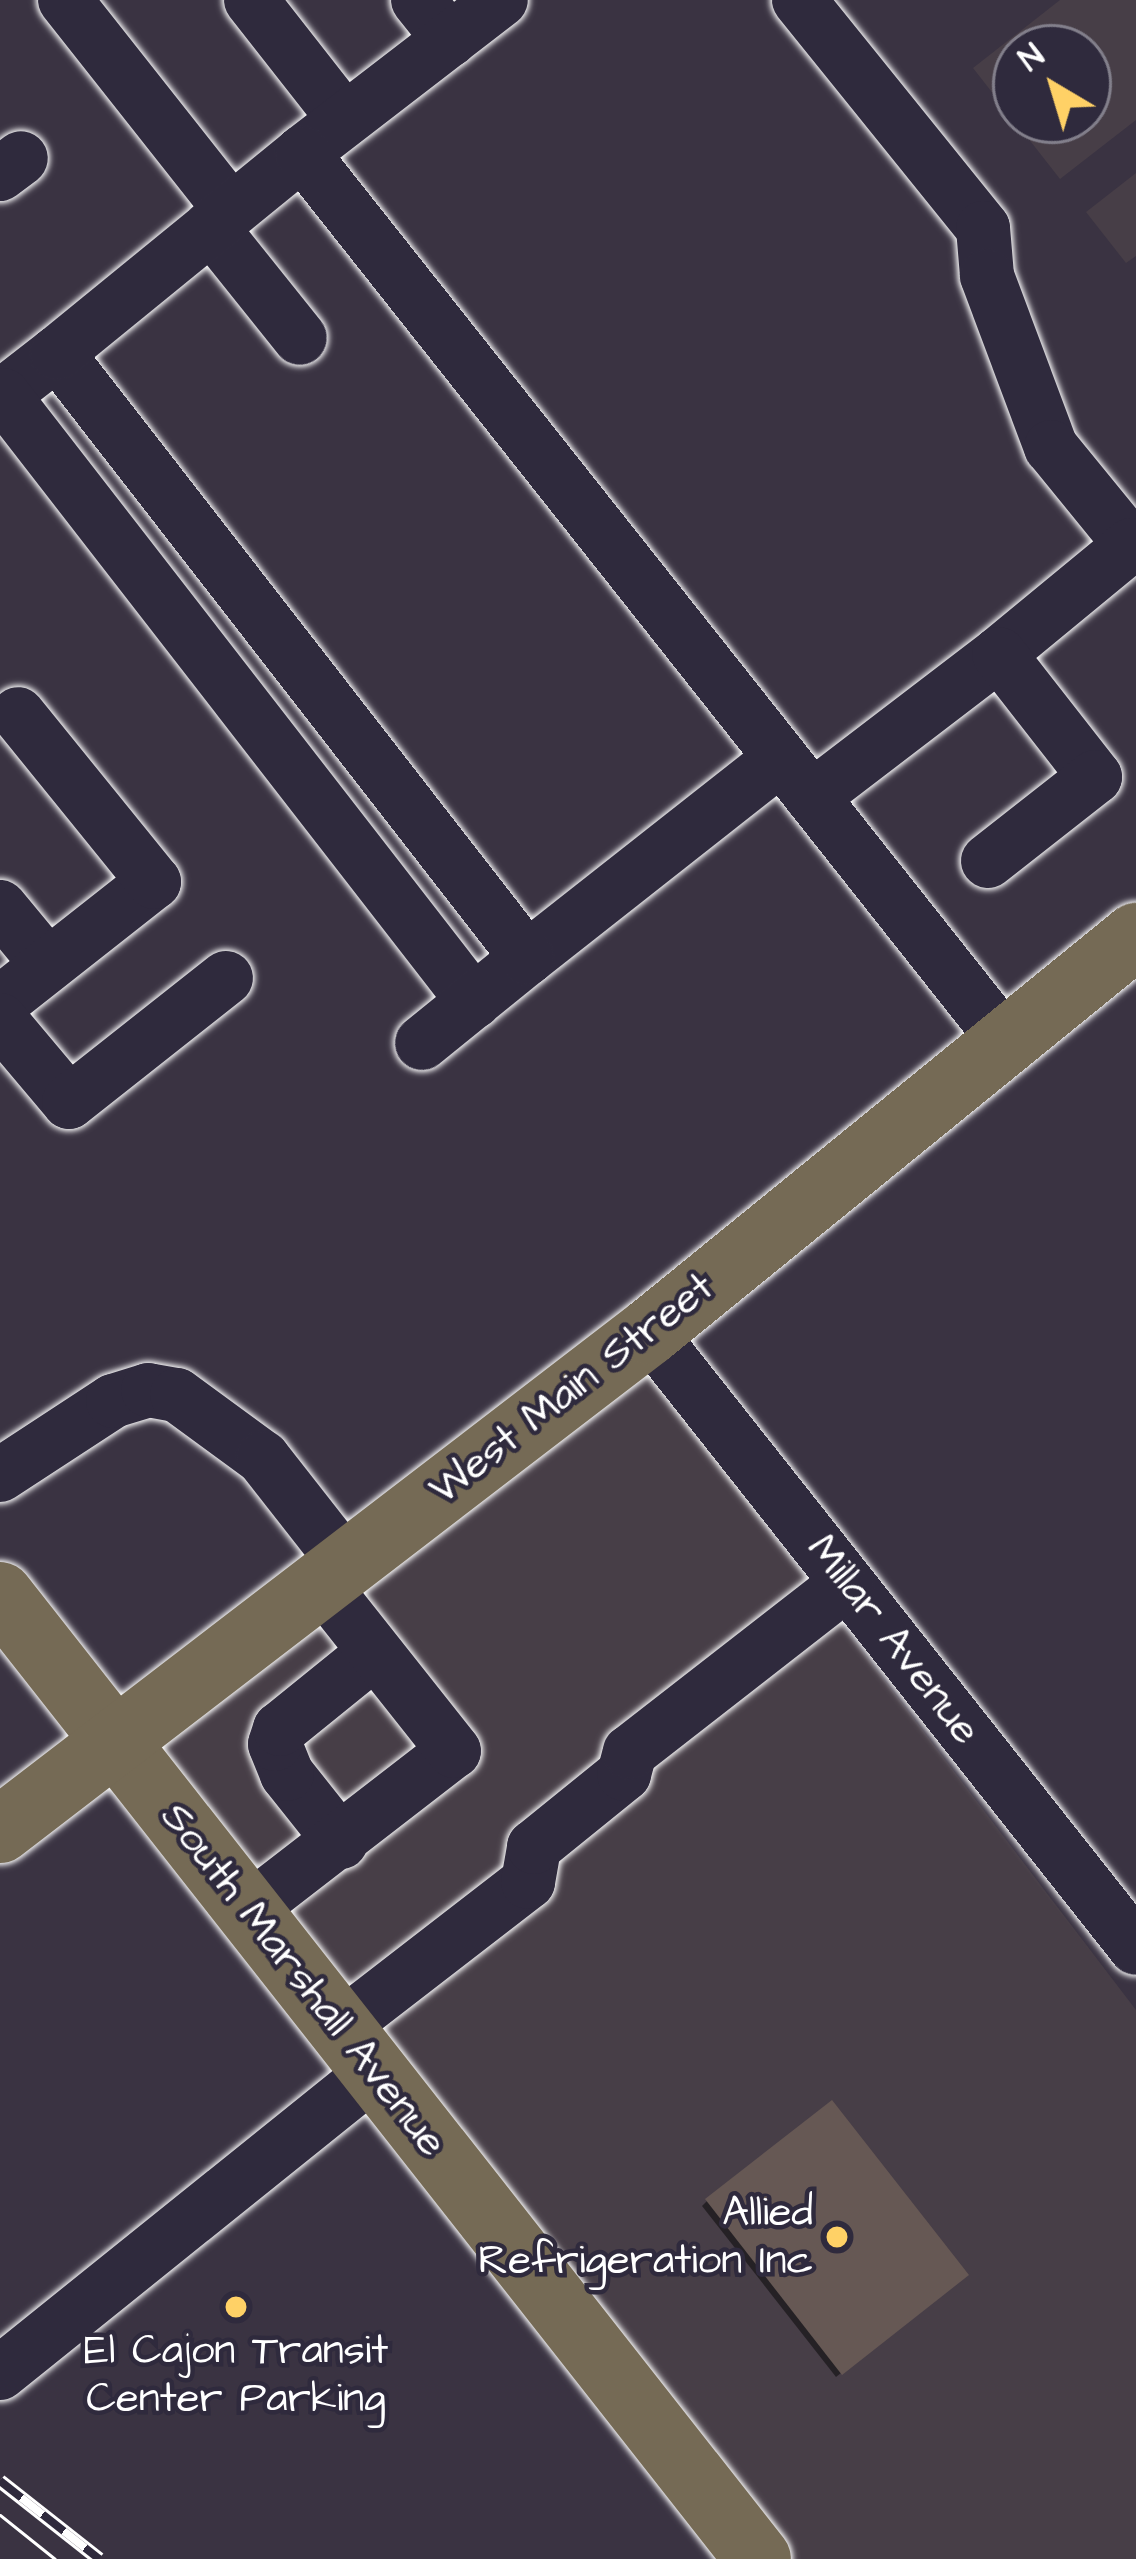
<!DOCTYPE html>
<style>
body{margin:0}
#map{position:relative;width:1136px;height:2559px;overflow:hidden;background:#3a3342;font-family:"Architects Daughter",sans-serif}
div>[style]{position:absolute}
.built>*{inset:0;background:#473e47}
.shadow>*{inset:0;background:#0007}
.building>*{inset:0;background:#665854}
.roads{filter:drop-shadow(0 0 3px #fff) drop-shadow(0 0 3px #fff)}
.minor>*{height:54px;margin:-27px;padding:0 27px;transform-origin:27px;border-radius:27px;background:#2f2a3d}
.major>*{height:66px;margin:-33px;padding:0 33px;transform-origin:33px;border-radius:33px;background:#756a55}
.tram>*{height:3px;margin:-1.5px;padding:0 1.5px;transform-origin:1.5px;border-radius:1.5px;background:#fff}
.rail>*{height:14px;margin-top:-7px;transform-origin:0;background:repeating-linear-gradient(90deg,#2f2a3d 0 27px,#fff 0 54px);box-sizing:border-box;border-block:3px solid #fff}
.dots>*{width:33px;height:33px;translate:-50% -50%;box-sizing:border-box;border:6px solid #2f2a3d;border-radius:50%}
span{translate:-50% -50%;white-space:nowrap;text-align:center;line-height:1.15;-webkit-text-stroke:9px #2f2a3d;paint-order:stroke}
.street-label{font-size:42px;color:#fff}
.poi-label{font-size:42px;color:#fff}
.right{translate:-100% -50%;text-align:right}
.north{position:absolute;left:992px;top:24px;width:120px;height:120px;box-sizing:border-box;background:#2f2a3d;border:3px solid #827f8b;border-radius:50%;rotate:322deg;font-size:33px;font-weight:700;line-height:48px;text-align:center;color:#fff}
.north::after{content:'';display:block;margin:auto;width:42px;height:54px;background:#ffd166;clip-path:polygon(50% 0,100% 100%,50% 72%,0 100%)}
</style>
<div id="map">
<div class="built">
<div style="clip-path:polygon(evenodd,1060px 0,1136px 0,1136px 120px,1060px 179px,973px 68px,1060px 0,1088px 48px,1088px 120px,1016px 120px,1016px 48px,1088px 48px)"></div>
<div style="clip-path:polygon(1136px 173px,1136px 256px,1126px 263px,1086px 212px)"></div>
<div style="clip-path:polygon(640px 1360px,1136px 2010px,1136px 2559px,719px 2559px,112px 1782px)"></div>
</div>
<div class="shadow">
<div style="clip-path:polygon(707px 2201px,960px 2280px,836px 2377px,702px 2206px)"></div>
</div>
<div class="building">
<div style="clip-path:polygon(832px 2100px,969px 2275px,842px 2375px,705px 2199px)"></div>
</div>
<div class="roads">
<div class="minor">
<div style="left:65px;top:0;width:268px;rotate:51.7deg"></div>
<div style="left:251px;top:0;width:152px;rotate:51.9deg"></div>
<div style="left:418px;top:0;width:51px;rotate:51.3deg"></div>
<div style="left:799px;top:0;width:293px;rotate:51.1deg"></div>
<div style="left:983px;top:228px;width:48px;rotate:85.2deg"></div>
<div style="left:987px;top:276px;width:183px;rotate:69.5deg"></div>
<div style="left:1051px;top:447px;width:127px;rotate:50.8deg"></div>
<div style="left:1131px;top:545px;width:171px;rotate:140.5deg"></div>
<div style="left:302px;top:153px;width:251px;rotate:-37.6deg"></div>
<div style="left:0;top:174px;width:26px;rotate:-37deg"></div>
<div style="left:211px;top:227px;width:142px;rotate:51.3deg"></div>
<div style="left:57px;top:353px;width:68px;rotate:142.1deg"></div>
<div style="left:3px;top:395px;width:768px;rotate:52.19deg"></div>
<div style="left:812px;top:797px;width:235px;rotate:-37.4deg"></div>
<div style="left:999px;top:654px;width:156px;rotate:52deg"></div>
<div style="left:1095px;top:777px;width:136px;rotate:141.9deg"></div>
<div style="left:0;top:907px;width:75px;rotate:50.4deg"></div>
<div style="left:527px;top:958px;width:323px;rotate:-38.2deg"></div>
<div style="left:0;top:1003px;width:196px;rotate:-38.2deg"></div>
<div style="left:154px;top:882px;width:216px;rotate:-129deg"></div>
<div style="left:0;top:1020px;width:107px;rotate:49.9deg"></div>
<div style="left:69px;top:1102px;width:200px;rotate:-38.3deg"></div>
<div style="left:422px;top:1043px;width:135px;rotate:-39deg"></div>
<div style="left:527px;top:958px;width:766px;rotate:-127.84deg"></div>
<div style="left:57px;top:353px;width:316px;rotate:-39.2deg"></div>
<div style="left:302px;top:153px;width:1134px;rotate:51.62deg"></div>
<div style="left:649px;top:1332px;width:785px;rotate:51.67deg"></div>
<div style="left:0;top:1475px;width:135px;rotate:-33.2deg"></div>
<div style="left:113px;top:1401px;width:37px;rotate:-17deg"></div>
<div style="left:148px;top:1390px;width:29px;rotate:10deg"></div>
<div style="left:177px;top:1395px;width:107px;rotate:36.2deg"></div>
<div style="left:263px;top:1458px;width:135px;rotate:51.9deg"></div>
<div style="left:341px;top:1842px;width:87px;rotate:-128.5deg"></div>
<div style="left:287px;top:1774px;width:32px;rotate:-112deg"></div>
<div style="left:275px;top:1744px;width:16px;rotate:-72deg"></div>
<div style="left:280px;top:1729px;width:122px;rotate:-39deg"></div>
<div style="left:248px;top:1910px;width:260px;rotate:-37.7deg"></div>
<div style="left:454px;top:1751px;width:214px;rotate:-128.4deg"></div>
<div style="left:339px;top:2028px;width:239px;rotate:-37.7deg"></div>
<div style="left:528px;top:1882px;width:36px;rotate:-80deg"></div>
<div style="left:534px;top:1847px;width:116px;rotate:-39deg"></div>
<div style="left:624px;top:1774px;width:23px;rotate:-75deg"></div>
<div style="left:630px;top:1752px;width:275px;rotate:-37.9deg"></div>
<div style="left:0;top:2373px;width:481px;rotate:-38.8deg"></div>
</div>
<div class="major">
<div style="left:0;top:1595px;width:1226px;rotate:51.82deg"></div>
<div style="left:0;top:1830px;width:818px;rotate:-37.5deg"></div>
<div style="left:649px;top:1332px;width:628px;rotate:-39.12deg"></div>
</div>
</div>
<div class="tram">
<div style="left:0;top:2515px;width:70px;rotate:38.7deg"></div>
</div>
<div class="rail">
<div style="left:0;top:2481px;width:126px;rotate:38.2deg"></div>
</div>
<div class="dots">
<div style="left:837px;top:2237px;background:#ffd166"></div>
<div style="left:236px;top:2307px;background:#ffd166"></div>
</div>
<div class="street-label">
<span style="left:572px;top:1389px;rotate:-38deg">West Main Street</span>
<span style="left:893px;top:1640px;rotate:52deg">Millar Avenue</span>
<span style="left:303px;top:1980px;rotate:52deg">South Marshall Avenue</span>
</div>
<div class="poi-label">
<span class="right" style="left:813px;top:2237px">Allied<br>Refrigeration Inc</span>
<span style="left:236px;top:2375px">El Cajon Transit<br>Center Parking</span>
</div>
<div class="north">N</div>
</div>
